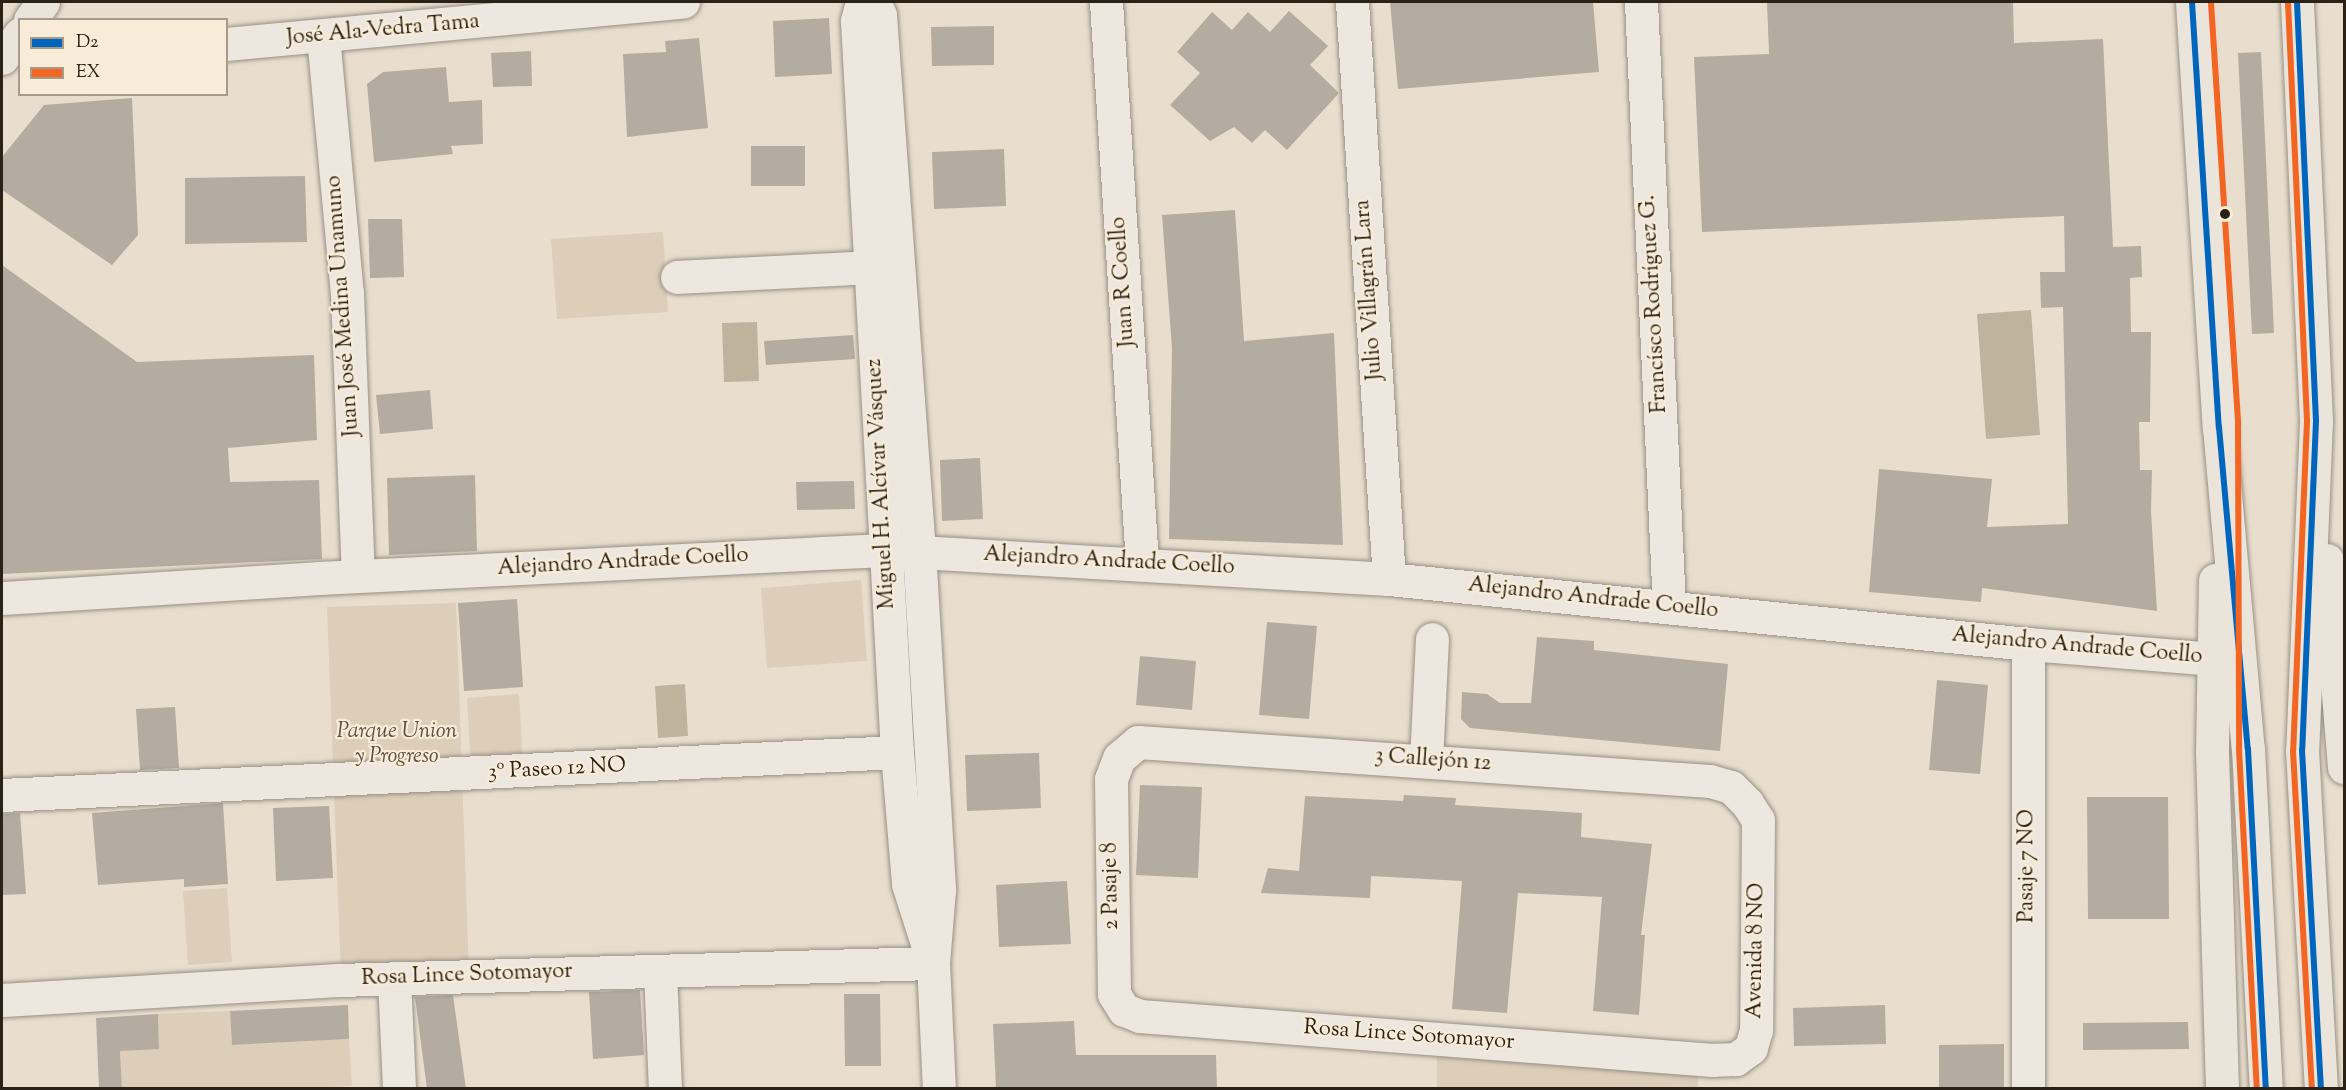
<!DOCTYPE html>
<meta charset="utf-8">
<style>
body{margin:0}
#map{position:relative;width:2346px;height:1090px;overflow:hidden;background:#e9dece;font-family:"Sorts Mill Goudy",serif}
div>[style]{position:absolute}
.green>*{inset:0;background:#dcceb8}
.water>*{inset:0;background:#c0b39e}
.building>*{inset:0;background:#b4aca0}
.roads{filter:drop-shadow(0 0 2px #979085) drop-shadow(0 0 2px #979085)}
.minor>*{height:33px;margin:-16.5px;padding:0 16.5px;transform-origin:16.5px;border-radius:16.5px;background:#ede7df}
.major>*{height:33px;margin:-16.5px;padding:0 16.5px;transform-origin:16.5px;border-radius:16.5px;background:#eae4da}
.bus-1>*{height:6px;margin:-3px;padding:0 3px;transform-origin:3px;border-radius:3px;background:#0065bd}
.bus-2>*{height:6px;margin:-3px;padding:0 3px;transform-origin:3px;border-radius:3px;background:#f26522}
.dots>*{width:16px;height:16px;translate:-50% -50%;box-sizing:border-box;border:3px solid #f8ecd8;border-radius:50%}
span{translate:-50% -50%;white-space:nowrap;text-align:center;line-height:1.15;-webkit-text-stroke:4.5px #f8ecd8;paint-order:stroke}
.street-label{font-size:22px;color:#2a2117}
.park-label{font-size:22px;color:#5c5142;font-style:italic}
.frame{position:absolute;inset:0;border:3px solid #2a2117;pointer-events:none}
.legend{position:absolute;left:18px;top:18px;width:210px;height:78px;box-sizing:border-box;background:#f8ecd8;border:2px solid #a69b8b;margin:0;padding:8px 10px;list-style:none;font-size:18px;color:#2a2117}
.legend li{display:flex;align-items:center;gap:12px;height:30px}
.legend b{width:30px;border:2px solid #a69b8b}
</style>
<div id="map">
<div class="green">
<div style="clip-path:polygon(663px 232px,668px 312px,557px 319px,551px 239px)"></div>
<div style="clip-path:polygon(861px 580px,867px 661px,767px 668px,761px 588px)"></div>
<div style="clip-path:polygon(456px 603px,469px 973px,341px 977px,327px 607px)"></div>
<div style="clip-path:polygon(519px 694px,523px 763px,471px 766px,467px 698px)"></div>
<div style="clip-path:polygon(227px 888px,232px 962px,188px 965px,183px 891px)"></div>
<div style="clip-path:polygon(230px 1011px,232px 1045px,349px 1039px,352px 1086px,305px 1088px,122px 1088px,120px 1051px,159px 1048px,158px 1014px)"></div>
<div style="clip-path:polygon(1437px 1054px,1698px 1074px,1698px 1088px,1437px 1088px)"></div>
</div>
<div class="water">
<div style="clip-path:polygon(2031px 310px,2040px 435px,1986px 439px,1977px 314px)"></div>
<div style="clip-path:polygon(757px 322px,759px 381px,724px 382px,722px 323px)"></div>
<div style="clip-path:polygon(685px 684px,688px 736px,658px 738px,655px 686px)"></div>
</div>
<div class="building">
<div style="clip-path:polygon(1390px 2px,1593px 2px,1599px 72px,1398px 89px)"></div>
<div style="clip-path:polygon(1767px 2px,2013px 2px,2014px 43px,2103px 39px,2113px 247px,2141px 246px,2142px 277px,2130px 278px,2131px 332px,2151px 332px,2150px 422px,2139px 422px,2140px 470px,2152px 470px,2151px 511px,2157px 611px,1982px 588px,1981px 602px,1869px 592px,1879px 469px,1992px 479px,1987px 527px,2068px 524px,2063px 307px,2041px 308px,2040px 272px,2065px 272px,2064px 216px,1702px 232px,1694px 57px,1769px 54px)"></div>
<div style="clip-path:polygon(1289px 11px,1328px 46px,1310px 65px,1339px 93px,1287px 150px,1265px 130px,1252px 143px,1234px 127px,1210px 141px,1170px 105px,1200px 73px,1177px 52px,1212px 12px,1232px 30px,1248px 12px,1270px 32px)"></div>
<div style="clip-path:polygon(829px 18px,832px 74px,775px 77px,773px 21px)"></div>
<div style="clip-path:polygon(994px 26px,994px 65px,932px 66px,931px 27px)"></div>
<div style="clip-path:polygon(699px 38px,708px 128px,627px 137px,623px 54px,666px 52px,665px 41px)"></div>
<div style="clip-path:polygon(531px 51px,532px 86px,493px 87px,491px 53px)"></div>
<div style="clip-path:polygon(2261px 52px,2274px 333px,2252px 334px,2238px 53px)"></div>
<div style="clip-path:polygon(446px 67px,449px 102px,482px 100px,483px 144px,451px 146px,453px 154px,374px 162px,367px 84px,383px 72px)"></div>
<div style="clip-path:polygon(132px 98px,138px 235px,112px 265px,2px 190px,2px 157px,44px 105px)"></div>
<div style="clip-path:polygon(751px 146px,805px 146px,805px 186px,751px 186px)"></div>
<div style="clip-path:polygon(1004px 149px,1006px 206px,934px 209px,932px 152px)"></div>
<div style="clip-path:polygon(305px 176px,307px 242px,185px 244px,185px 178px)"></div>
<div style="clip-path:polygon(1235px 210px,1244px 341px,1334px 333px,1343px 545px,1169px 539px,1172px 348px,1162px 215px)"></div>
<div style="clip-path:polygon(368px 219px,402px 219px,404px 277px,370px 278px)"></div>
<div style="clip-path:polygon(2px 265px,137px 362px,314px 355px,317px 440px,228px 448px,230px 482px,319px 480px,322px 559px,2px 574px)"></div>
<div style="clip-path:polygon(853px 335px,855px 359px,766px 365px,764px 341px)"></div>
<div style="clip-path:polygon(430px 390px,433px 429px,380px 434px,376px 395px)"></div>
<div style="clip-path:polygon(980px 458px,983px 519px,942px 521px,940px 460px)"></div>
<div style="clip-path:polygon(475px 475px,477px 551px,389px 555px,387px 478px)"></div>
<div style="clip-path:polygon(854px 481px,855px 509px,797px 510px,796px 482px)"></div>
<div style="clip-path:polygon(517px 599px,523px 687px,464px 691px,458px 603px)"></div>
<div style="clip-path:polygon(1267px 622px,1317px 626px,1309px 719px,1259px 715px)"></div>
<div style="clip-path:polygon(1537px 637px,1594px 641px,1594px 650px,1728px 664px,1720px 751px,1470px 728px,1461px 719px,1462px 692px,1487px 694px,1500px 703px,1531px 703px)"></div>
<div style="clip-path:polygon(1140px 656px,1196px 661px,1192px 710px,1136px 705px)"></div>
<div style="clip-path:polygon(1937px 680px,1988px 685px,1980px 774px,1929px 770px)"></div>
<div style="clip-path:polygon(175px 707px,179px 768px,140px 770px,136px 709px)"></div>
<div style="clip-path:polygon(1039px 753px,1041px 808px,967px 811px,965px 755px)"></div>
<div style="clip-path:polygon(1140px 785px,1202px 787px,1198px 878px,1136px 875px)"></div>
<div style="clip-path:polygon(1404px 795px,1456px 798px,1455px 805px,1582px 813px,1581px 837px,1652px 844px,1641px 935px,1645px 935px,1639px 1015px,1593px 1011px,1602px 897px,1518px 893px,1507px 1013px,1452px 1009px,1462px 881px,1371px 876px,1370px 898px,1261px 893px,1268px 868px,1299px 871px,1305px 796px,1403px 801px)"></div>
<div style="clip-path:polygon(2087px 797px,2168px 797px,2169px 919px,2088px 919px)"></div>
<div style="clip-path:polygon(223px 803px,228px 884px,184px 887px,184px 879px,98px 885px,92px 813px)"></div>
<div style="clip-path:polygon(329px 806px,333px 878px,276px 881px,273px 808px)"></div>
<div style="clip-path:polygon(20px 813px,26px 894px,2px 895px,2px 814px)"></div>
<div style="clip-path:polygon(1067px 881px,1071px 944px,999px 947px,996px 885px)"></div>
<div style="clip-path:polygon(640px 990px,644px 1055px,593px 1059px,589px 992px)"></div>
<div style="clip-path:polygon(844px 994px,880px 994px,881px 1066px,845px 1066px)"></div>
<div style="clip-path:polygon(453px 995px,466px 1089px,427px 1089px,415px 997px)"></div>
<div style="clip-path:polygon(348px 1005px,349px 1039px,232px 1045px,230px 1011px)"></div>
<div style="clip-path:polygon(1885px 1005px,1886px 1044px,1794px 1046px,1793px 1008px)"></div>
<div style="clip-path:polygon(158px 1014px,159px 1049px,120px 1051px,122px 1089px,99px 1089px,96px 1018px)"></div>
<div style="clip-path:polygon(1074px 1021px,1076px 1055px,1216px 1055px,1217px 1089px,996px 1089px,993px 1024px)"></div>
<div style="clip-path:polygon(2188px 1022px,2189px 1049px,2083px 1050px,2083px 1023px)"></div>
<div style="clip-path:polygon(2004px 1044px,2004px 1089px,1939px 1089px,1939px 1045px)"></div>
</div>
<div class="roads">
<div class="minor">
<div style="left:862px;top:2px;width:20px;rotate:105deg"></div>
<div style="left:857px;top:21px;width:732px;rotate:86.87deg"></div>
<div style="left:897px;top:752px;width:132px;rotate:85.2deg"></div>
<div style="left:908px;top:884px;width:69px;rotate:72.3deg"></div>
<div style="left:874px;top:2px;width:14px;rotate:65deg"></div>
<div style="left:880px;top:15px;width:537px;rotate:85.84deg"></div>
<div style="left:919px;top:551px;width:340px;rotate:86.6deg"></div>
<div style="left:939px;top:890px;width:73px;rotate:94.7deg"></div>
<div style="left:933px;top:963px;width:125px;rotate:87.3deg"></div>
<div style="left:1106px;top:2px;width:562px;rotate:86.33deg"></div>
<div style="left:1352px;top:2px;width:578px;rotate:86.33deg"></div>
<div style="left:1641px;top:2px;width:605px;rotate:87.35deg"></div>
<div style="left:323px;top:36px;width:258px;rotate:84.7deg"></div>
<div style="left:347px;top:293px;width:283px;rotate:87.8deg"></div>
<div style="left:226px;top:44px;width:459px;rotate:-5.3deg"></div>
<div style="left:677px;top:277px;width:195px;rotate:-2.9deg"></div>
<div style="left:2px;top:598px;width:318px;rotate:-3.6deg"></div>
<div style="left:319px;top:578px;width:566px;rotate:-2.84deg"></div>
<div style="left:884px;top:550px;width:506px;rotate:3.29deg"></div>
<div style="left:1389px;top:579px;width:642px;rotate:5.81deg"></div>
<div style="left:2028px;top:644px;width:186px;rotate:4.6deg"></div>
<div style="left:2028px;top:644px;width:444px;rotate:90deg"></div>
<div style="left:1138px;top:742px;width:573px;rotate:3.9deg"></div>
<div style="left:1710px;top:781px;width:22px;rotate:16deg"></div>
<div style="left:1731px;top:787px;width:23px;rotate:45deg"></div>
<div style="left:1747px;top:803px;width:20px;rotate:57deg"></div>
<div style="left:1758px;top:820px;width:210px;rotate:90.5deg"></div>
<div style="left:1756px;top:1030px;width:19px;rotate:106deg"></div>
<div style="left:1751px;top:1048px;width:19px;rotate:144deg"></div>
<div style="left:1736px;top:1059px;width:23px;rotate:178deg"></div>
<div style="left:1713px;top:1060px;width:575px;rotate:-175.61deg"></div>
<div style="left:1140px;top:1016px;width:17px;rotate:-159deg"></div>
<div style="left:1124px;top:1010px;width:19px;rotate:-122deg"></div>
<div style="left:1114px;top:994px;width:215px;rotate:-90.8deg"></div>
<div style="left:1111px;top:779px;width:22px;rotate:-69deg"></div>
<div style="left:1119px;top:758px;width:25px;rotate:-40deg"></div>
<div style="left:1426px;top:761px;width:122px;rotate:-87.2deg"></div>
<div style="left:2px;top:795px;width:896px;rotate:-2.75deg"></div>
<div style="left:660px;top:971px;width:117px;rotate:87.6deg"></div>
<div style="left:394px;top:978px;width:110px;rotate:87.4deg"></div>
<div style="left:2px;top:1000px;width:337px;rotate:-3.4deg"></div>
<div style="left:338px;top:980px;width:595px;rotate:-1.64deg"></div>
</div>
<div class="major">
<div style="left:2192px;top:2px;width:426px;rotate:86.4deg"></div>
<div style="left:2219px;top:427px;width:323px;rotate:84.9deg"></div>
<div style="left:2248px;top:749px;width:339px;rotate:87deg"></div>
<div style="left:2297px;top:2px;width:419px;rotate:87.4deg"></div>
<div style="left:2316px;top:421px;width:329px;rotate:92.4deg"></div>
<div style="left:2302px;top:750px;width:339px;rotate:86.8deg"></div>
<div style="left:30px;top:20px;width:22px;rotate:-54deg"></div>
<div style="left:2px;top:58px;width:30px;rotate:-53deg"></div>
<div style="left:2327px;top:560px;width:208px;rotate:85.3deg"></div>
<div style="left:2215px;top:580px;width:172px;rotate:91deg"></div>
<div style="left:2212px;top:752px;width:336px;rotate:88.3deg"></div>
</div>
</div>
<div class="bus-1">
<div style="left:2192px;top:2px;width:426px;rotate:86.4deg"></div>
<div style="left:2219px;top:427px;width:323px;rotate:84.9deg"></div>
<div style="left:2248px;top:749px;width:339px;rotate:87deg"></div>
<div style="left:2297px;top:2px;width:419px;rotate:87.4deg"></div>
<div style="left:2316px;top:421px;width:329px;rotate:92.4deg"></div>
<div style="left:2302px;top:750px;width:339px;rotate:86.8deg"></div>
</div>
<div class="bus-2">
<div style="left:2288px;top:2px;width:419px;rotate:87.4deg"></div>
<div style="left:2307px;top:421px;width:330px;rotate:92.4deg"></div>
<div style="left:2293px;top:751px;width:338px;rotate:86.8deg"></div>
<div style="left:2211px;top:3px;width:422px;rotate:86.3deg"></div>
<div style="left:2238px;top:424px;width:325px;rotate:89.8deg"></div>
<div style="left:2239px;top:749px;width:339px;rotate:87deg"></div>
</div>
<div class="dots">
<div style="left:2225px;top:214px;background:#2a2117"></div>
</div>
<div class="street-label">
<span style="left:383px;top:31px;rotate:-5deg">José Ala-Vedra Tama</span>
<span style="left:1124px;top:282px;rotate:-94deg">Juan R Coello</span>
<span style="left:1370px;top:290px;rotate:-94deg">Julio Villagrán Lara</span>
<span style="left:1655px;top:304px;rotate:-93deg">Francísco Rodríguez G.</span>
<span style="left:344px;top:306px;rotate:-94deg">Juan José Medina Unamuno</span>
<span style="left:882px;top:484px;rotate:-93deg">Miguel H. Alcívar Vásquez</span>
<span style="left:1109px;top:562px;rotate:3deg">Alejandro Andrade Coello</span>
<span style="left:623px;top:563px;rotate:-3deg">Alejandro Andrade Coello</span>
<span style="left:1593px;top:599px;rotate:6deg">Alejandro Andrade Coello</span>
<span style="left:2077px;top:647px;rotate:5deg">Alejandro Andrade Coello</span>
<span style="left:1433px;top:761px;rotate:4deg">3 Callejón 12</span>
<span style="left:557px;top:770px;rotate:-3deg">3º Paseo 12 NO</span>
<span style="left:2028px;top:866px;rotate:-90deg">Pasaje 7 NO</span>
<span style="left:1112px;top:886px;rotate:-91deg">2 Pasaje 8</span>
<span style="left:1757px;top:951px;rotate:-89deg">Avenida 8 NO</span>
<span style="left:467px;top:976px;rotate:-2deg">Rosa Lince Sotomayor</span>
<span style="left:1409px;top:1036px;rotate:4deg">Rosa Lince Sotomayor</span>
</div>
<div class="park-label">
<span style="left:397px;top:745px">Parque Union<br>y Progreso</span>
</div>
<div class="frame"></div>
<ul class="legend">
<li><b style="height:8px;background:#0065bd"></b>D2</li>
<li><b style="height:8px;background:#f26522"></b>EX</li>
</ul>
</div>
